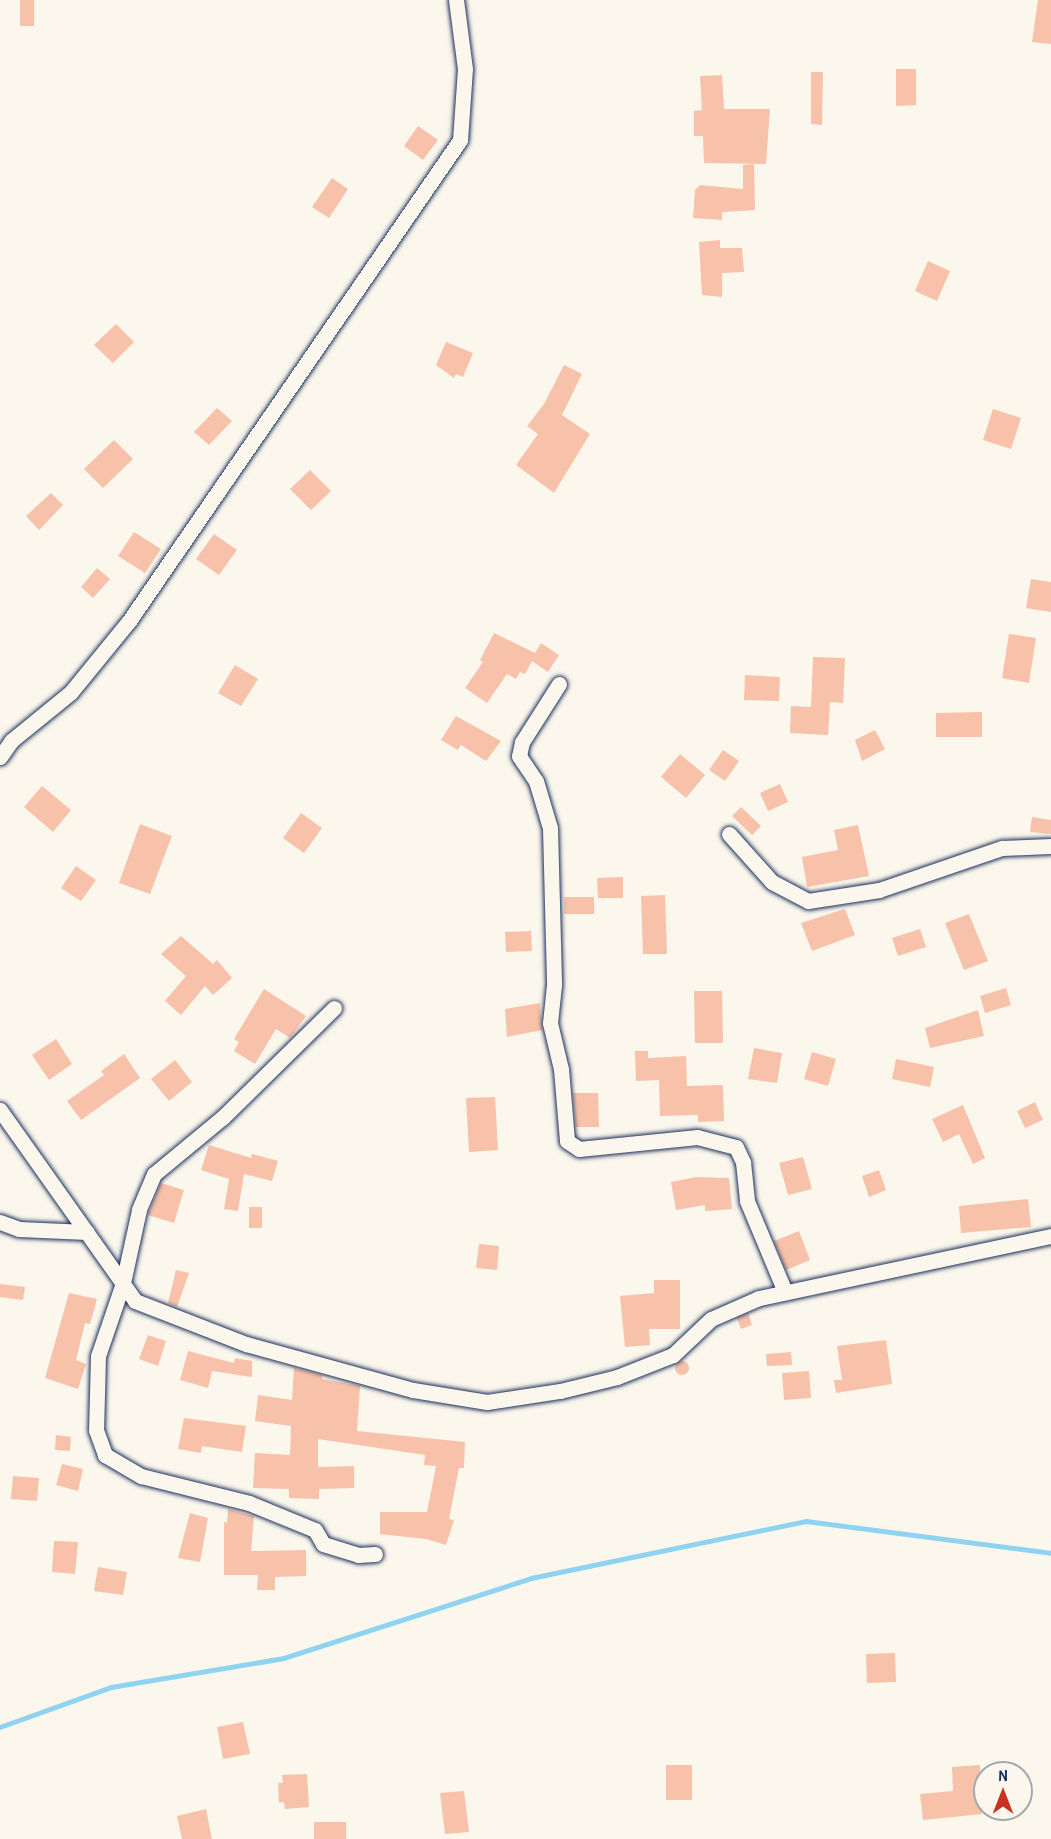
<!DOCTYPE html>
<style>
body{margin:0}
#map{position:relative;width:1051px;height:1839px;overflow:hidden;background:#fbf7ec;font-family:"Patrick Hand",sans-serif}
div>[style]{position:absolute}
.stream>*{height:4.5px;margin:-2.25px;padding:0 2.25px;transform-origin:2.25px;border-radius:2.25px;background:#8fd3f1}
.building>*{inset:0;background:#f8c2aa}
.round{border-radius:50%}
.roads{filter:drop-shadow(0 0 2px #1b2f5e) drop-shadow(0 0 2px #1b2f5e)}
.minor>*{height:15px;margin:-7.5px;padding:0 7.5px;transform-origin:7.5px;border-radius:7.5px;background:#fbf7ec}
span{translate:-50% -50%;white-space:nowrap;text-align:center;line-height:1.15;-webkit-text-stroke:6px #fbf7ec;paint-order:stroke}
.north{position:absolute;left:973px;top:1761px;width:60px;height:60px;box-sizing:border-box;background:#fbf7ec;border:2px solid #a1a7b3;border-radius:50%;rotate:0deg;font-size:16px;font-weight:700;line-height:24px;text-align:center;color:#1b2f5e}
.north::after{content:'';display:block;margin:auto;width:21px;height:27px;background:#c8321e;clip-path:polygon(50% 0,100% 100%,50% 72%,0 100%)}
</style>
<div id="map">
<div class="stream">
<div style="left:0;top:1727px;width:118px;rotate:-19.8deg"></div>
<div style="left:111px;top:1687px;width:175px;rotate:-9.5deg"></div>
<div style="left:284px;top:1658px;width:260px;rotate:-17.9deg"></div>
<div style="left:531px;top:1578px;width:281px;rotate:-11.7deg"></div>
<div style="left:806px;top:1521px;width:247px;rotate:7.4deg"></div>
</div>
<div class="building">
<div style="clip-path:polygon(20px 0,34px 0,34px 26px,20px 26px)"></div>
<div style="clip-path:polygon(1038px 0,1051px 0,1051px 44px,1032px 42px)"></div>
<div style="clip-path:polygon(896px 69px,916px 69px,916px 105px,896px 106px)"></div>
<div style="clip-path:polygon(811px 72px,823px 72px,822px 125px,811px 124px)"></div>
<div style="clip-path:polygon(722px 75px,724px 109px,770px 109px,766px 164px,704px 163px,703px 136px,694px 136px,694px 111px,702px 110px,700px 76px)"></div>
<div style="clip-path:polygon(418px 126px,438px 140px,423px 160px,404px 146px)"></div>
<div style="clip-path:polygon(754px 164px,755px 210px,722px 212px,722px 220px,693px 218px,695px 190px,700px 185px,743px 189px,743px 165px)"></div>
<div style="clip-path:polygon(332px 178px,348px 189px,329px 218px,312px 207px)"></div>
<div style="clip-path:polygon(720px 240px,720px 248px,742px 248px,744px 272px,722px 273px,722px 297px,702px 295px,699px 242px)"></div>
<div style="clip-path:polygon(928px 261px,950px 271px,937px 301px,915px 291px)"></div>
<div style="clip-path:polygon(116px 324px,134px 342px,113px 363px,94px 345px)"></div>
<div style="clip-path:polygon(446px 342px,473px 353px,463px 377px,456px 374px,454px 378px,436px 365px)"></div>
<div style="clip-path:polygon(564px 365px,582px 374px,562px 415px,590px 434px,554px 493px,516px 465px,538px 434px,527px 426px,544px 404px)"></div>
<div style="clip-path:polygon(217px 408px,232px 421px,209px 445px,194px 432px)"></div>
<div style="clip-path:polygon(993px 409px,1021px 418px,1011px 449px,983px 440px)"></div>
<div style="clip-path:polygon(114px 440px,133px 459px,103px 488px,84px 469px)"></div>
<div style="clip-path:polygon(310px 470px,331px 491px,311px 510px,290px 489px)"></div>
<div style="clip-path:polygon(51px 493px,63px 505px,39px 530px,26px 516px)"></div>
<div style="clip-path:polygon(134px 532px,161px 549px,145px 573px,118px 556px)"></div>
<div style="clip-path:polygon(214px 534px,237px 550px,219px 575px,196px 559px)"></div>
<div style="clip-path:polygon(97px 568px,110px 579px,93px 598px,81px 587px)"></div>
<div style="clip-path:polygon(1031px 579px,1051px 582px,1051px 612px,1026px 608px)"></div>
<div style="clip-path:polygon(494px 633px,535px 653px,541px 643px,559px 655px,548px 672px,532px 661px,525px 674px,520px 672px,516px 679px,507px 674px,487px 703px,465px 688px,483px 662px,480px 660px)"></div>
<div style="clip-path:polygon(1009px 634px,1036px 638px,1029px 683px,1002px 678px)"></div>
<div style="clip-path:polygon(813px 657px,845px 658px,843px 703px,830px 702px,828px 735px,790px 733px,791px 706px,811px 707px)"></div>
<div style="clip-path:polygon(235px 665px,258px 679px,241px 706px,218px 693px)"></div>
<div style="clip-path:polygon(745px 675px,780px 677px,779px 701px,744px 700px)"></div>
<div style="clip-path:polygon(982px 712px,982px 737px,936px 737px,936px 713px)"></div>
<div style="clip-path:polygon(456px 716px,501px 741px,486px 761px,461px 745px,458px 750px,441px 740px)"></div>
<div style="clip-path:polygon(875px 730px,885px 749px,862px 761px,855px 740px)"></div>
<div style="clip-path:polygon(723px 750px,739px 761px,725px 781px,709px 770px)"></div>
<div style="clip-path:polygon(680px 754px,705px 775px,686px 798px,661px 777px)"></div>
<div style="clip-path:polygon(780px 784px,788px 802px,768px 811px,760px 793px)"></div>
<div style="clip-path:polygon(42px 786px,71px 810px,53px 832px,24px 807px)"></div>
<div style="clip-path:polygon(741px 807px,761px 826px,752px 835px,732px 816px)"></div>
<div style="clip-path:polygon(301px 813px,322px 828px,304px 853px,283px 838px)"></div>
<div style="clip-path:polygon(1032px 817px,1051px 820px,1051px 834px,1030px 832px)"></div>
<div style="clip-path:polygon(140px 824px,172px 836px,150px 894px,119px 883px)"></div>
<div style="clip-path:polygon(858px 825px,869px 876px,807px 887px,802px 857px,838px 850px,834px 830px)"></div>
<div style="clip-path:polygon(76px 866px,96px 880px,81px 901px,61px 888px)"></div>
<div style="clip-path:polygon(623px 877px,623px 898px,598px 898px,597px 878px)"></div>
<div style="clip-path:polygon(665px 895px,667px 954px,643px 954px,641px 896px)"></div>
<div style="clip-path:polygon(564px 897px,594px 897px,594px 914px,564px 914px)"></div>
<div style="clip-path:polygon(845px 909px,855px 935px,812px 951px,801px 923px)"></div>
<div style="clip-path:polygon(969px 914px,988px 961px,964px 970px,945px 923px)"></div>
<div style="clip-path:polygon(920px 929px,926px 947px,898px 956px,892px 938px)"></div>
<div style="clip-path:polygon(531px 931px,532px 951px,506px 952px,505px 932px)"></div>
<div style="clip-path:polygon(181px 936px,213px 964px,217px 960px,232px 978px,213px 995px,205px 986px,181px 1015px,165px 1001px,186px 976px,161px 954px)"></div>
<div style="clip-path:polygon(1006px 988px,1011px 1005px,985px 1013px,980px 996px)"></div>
<div style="clip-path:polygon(264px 989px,306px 1016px,290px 1038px,276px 1029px,255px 1064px,234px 1051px,239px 1042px,234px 1039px)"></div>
<div style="clip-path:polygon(694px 991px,722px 991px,723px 1043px,695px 1043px)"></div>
<div style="clip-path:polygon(540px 1003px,542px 1030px,507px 1037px,505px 1009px)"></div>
<div style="clip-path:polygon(978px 1010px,984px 1036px,930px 1048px,925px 1028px)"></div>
<div style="clip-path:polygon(56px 1039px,72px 1064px,49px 1080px,32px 1055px)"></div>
<div style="clip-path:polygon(754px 1048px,782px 1053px,777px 1083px,748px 1079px)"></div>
<div style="clip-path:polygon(635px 1051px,648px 1051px,648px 1058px,686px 1056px,687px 1086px,723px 1085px,724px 1121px,698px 1122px,698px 1115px,660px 1116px,659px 1080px,636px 1081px)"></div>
<div style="clip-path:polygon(812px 1052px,836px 1059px,828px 1086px,804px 1079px)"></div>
<div style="clip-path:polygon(124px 1054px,140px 1078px,81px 1120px,67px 1101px,104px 1075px,101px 1071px)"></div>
<div style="clip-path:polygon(896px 1059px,934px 1067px,930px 1087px,892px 1079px)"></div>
<div style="clip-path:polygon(175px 1060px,192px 1082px,169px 1101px,151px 1079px)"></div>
<div style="clip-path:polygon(573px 1093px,598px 1093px,599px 1127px,576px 1127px)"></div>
<div style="clip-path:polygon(495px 1097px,498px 1150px,469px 1152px,466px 1098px)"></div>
<div style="clip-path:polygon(1035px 1102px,1043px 1120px,1025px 1128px,1017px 1111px)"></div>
<div style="clip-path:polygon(963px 1105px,985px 1158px,973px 1164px,959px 1134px,943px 1142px,932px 1119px)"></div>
<div style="clip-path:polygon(209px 1145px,251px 1158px,252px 1154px,278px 1161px,272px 1181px,244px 1174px,238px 1211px,224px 1209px,229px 1179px,201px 1170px)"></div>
<div style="clip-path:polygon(803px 1157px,812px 1189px,788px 1195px,779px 1163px)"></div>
<div style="clip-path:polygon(879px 1170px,886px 1190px,869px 1197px,862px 1176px)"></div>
<div style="clip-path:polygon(696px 1177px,729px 1178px,732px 1209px,705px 1211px,705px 1205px,676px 1210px,671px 1182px)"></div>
<div style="clip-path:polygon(161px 1183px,184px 1190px,174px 1223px,148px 1215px)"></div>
<div style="clip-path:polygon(1028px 1199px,1031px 1227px,961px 1233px,959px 1206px)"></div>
<div style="clip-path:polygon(249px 1207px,262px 1207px,262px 1228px,249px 1228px)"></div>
<div style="clip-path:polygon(799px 1231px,810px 1260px,786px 1270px,774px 1241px)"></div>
<div style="clip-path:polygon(479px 1244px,499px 1246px,497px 1270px,476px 1268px)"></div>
<div style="clip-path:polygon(176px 1270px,189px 1273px,177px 1307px,168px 1303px)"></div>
<div style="clip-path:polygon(654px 1280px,680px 1280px,680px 1329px,649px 1329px,650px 1345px,625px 1347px,620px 1296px,654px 1293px)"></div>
<div style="clip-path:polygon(0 1284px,25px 1287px,23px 1300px,0 1297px)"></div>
<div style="clip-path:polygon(69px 1293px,97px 1299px,90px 1324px,85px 1323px,76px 1360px,86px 1364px,78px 1389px,45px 1378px)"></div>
<div style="clip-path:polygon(748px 1313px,752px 1325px,741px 1329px,737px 1318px)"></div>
<div style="clip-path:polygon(148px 1335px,166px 1341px,158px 1366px,139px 1359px)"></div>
<div style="clip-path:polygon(886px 1340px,892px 1384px,836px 1393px,834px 1380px,842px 1380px,837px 1346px)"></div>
<div style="clip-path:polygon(188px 1351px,234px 1363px,235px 1358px,252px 1361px,252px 1377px,212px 1371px,208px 1388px,180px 1380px)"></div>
<div style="clip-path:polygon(791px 1352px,792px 1365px,767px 1366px,766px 1354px)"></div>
<div class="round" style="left:675px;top:1361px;width:14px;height:14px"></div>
<div style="clip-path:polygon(294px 1368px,322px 1375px,322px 1379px,360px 1386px,357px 1431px,465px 1442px,464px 1468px,459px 1468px,449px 1519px,454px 1520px,446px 1545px,426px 1539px,380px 1534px,380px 1512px,427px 1512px,436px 1466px,424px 1465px,425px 1455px,318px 1439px,318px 1467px,354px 1466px,354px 1488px,319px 1489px,319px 1499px,289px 1498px,289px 1489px,253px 1488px,255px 1453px,290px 1455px,291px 1426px,255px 1421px,258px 1395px,292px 1400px)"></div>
<div style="clip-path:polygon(809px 1371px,811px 1398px,784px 1400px,782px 1373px)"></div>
<div style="clip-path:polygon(184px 1418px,246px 1426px,242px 1452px,202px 1446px,201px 1453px,178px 1449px)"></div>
<div style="clip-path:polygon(56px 1435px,71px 1437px,70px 1451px,55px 1450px)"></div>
<div style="clip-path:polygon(62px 1464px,83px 1469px,78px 1491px,56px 1485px)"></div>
<div style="clip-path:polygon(13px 1476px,39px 1478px,37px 1501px,11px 1499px)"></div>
<div style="clip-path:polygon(228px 1509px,254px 1516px,251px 1551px,306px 1550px,306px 1576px,275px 1577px,275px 1590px,257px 1590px,258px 1575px,224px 1575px,224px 1522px,227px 1523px)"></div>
<div style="clip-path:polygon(190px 1513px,208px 1518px,200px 1562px,178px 1558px)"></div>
<div style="clip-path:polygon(54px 1541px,78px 1542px,75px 1574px,52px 1572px)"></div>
<div style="clip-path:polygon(98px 1567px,127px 1572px,123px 1595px,94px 1591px)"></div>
<div style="clip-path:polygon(895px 1653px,896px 1682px,867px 1683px,866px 1654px)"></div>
<div style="clip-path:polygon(243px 1722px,250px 1754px,223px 1759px,217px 1727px)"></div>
<div style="clip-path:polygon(666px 1765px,692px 1765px,692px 1800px,666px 1800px)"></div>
<div style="clip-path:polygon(980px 1765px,982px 1814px,923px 1820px,920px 1794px,953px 1791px,952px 1767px)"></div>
<div style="clip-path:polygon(307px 1774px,309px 1807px,285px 1809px,284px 1802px,279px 1803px,278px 1783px,283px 1783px,282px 1775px)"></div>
<div style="clip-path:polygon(464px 1791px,469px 1832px,445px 1834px,440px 1793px)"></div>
<div style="clip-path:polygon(206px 1809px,212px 1839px,182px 1839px,177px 1816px)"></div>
<div style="clip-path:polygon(314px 1822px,346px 1822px,346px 1839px,314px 1839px)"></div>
</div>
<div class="roads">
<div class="minor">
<div style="left:559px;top:684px;width:69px;rotate:122.5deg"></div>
<div style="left:522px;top:742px;width:14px;rotate:102deg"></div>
<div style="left:519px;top:756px;width:30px;rotate:56deg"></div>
<div style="left:536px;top:781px;width:49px;rotate:73.4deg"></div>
<div style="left:550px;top:828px;width:157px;rotate:88.5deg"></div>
<div style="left:554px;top:985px;width:38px;rotate:96deg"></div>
<div style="left:550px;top:1023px;width:47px;rotate:76.6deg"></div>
<div style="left:561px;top:1069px;width:72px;rotate:85.2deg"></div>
<div style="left:567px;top:1141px;width:14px;rotate:34deg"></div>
<div style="left:579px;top:1149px;width:119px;rotate:-5.8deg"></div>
<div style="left:697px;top:1137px;width:40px;rotate:14.4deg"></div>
<div style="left:736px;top:1147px;width:17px;rotate:65deg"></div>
<div style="left:743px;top:1162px;width:39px;rotate:84deg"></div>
<div style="left:747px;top:1201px;width:99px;rotate:67.3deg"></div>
<div style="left:0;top:757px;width:19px;rotate:-55deg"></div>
<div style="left:11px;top:741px;width:77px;rotate:-39.2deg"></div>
<div style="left:71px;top:692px;width:92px;rotate:-50.8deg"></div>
<div style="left:129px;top:621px;width:584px;rotate:-55.47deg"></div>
<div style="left:460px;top:140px;width:71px;rotate:-86deg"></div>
<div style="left:465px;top:69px;width:70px;rotate:-97.4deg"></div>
<div style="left:729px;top:834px;width:64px;rotate:48.1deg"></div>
<div style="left:772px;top:882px;width:41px;rotate:27.8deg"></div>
<div style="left:808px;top:901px;width:72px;rotate:-8.8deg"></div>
<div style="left:879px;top:890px;width:130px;rotate:-18.9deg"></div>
<div style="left:1002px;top:848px;width:49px;rotate:-2.3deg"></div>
<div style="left:334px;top:1008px;width:156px;rotate:135.5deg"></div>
<div style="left:223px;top:1117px;width:89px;rotate:140.4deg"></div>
<div style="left:154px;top:1174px;width:39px;rotate:113deg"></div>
<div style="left:139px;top:1210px;width:75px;rotate:102.4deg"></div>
<div style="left:123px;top:1283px;width:77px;rotate:108.9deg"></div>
<div style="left:98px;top:1356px;width:74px;rotate:91.5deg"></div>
<div style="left:96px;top:1430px;width:27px;rotate:70deg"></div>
<div style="left:105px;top:1455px;width:42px;rotate:30.3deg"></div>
<div style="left:141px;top:1476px;width:111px;rotate:14deg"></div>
<div style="left:249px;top:1503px;width:71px;rotate:22.2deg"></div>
<div style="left:315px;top:1530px;width:16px;rotate:60deg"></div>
<div style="left:323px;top:1544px;width:37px;rotate:17deg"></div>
<div style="left:358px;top:1555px;width:17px;rotate:-3deg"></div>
<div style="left:0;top:1110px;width:234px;rotate:54.7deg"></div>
<div style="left:135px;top:1301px;width:119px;rotate:21.2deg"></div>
<div style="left:246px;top:1344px;width:173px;rotate:15.4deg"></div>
<div style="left:413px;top:1390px;width:75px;rotate:9.2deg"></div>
<div style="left:487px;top:1402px;width:74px;rotate:-8.6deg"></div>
<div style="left:560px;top:1391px;width:59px;rotate:-13.8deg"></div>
<div style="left:617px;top:1377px;width:60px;rotate:-21.4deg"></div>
<div style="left:673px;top:1355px;width:52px;rotate:-43.5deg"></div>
<div style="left:711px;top:1319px;width:52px;rotate:-23.6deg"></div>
<div style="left:759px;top:1298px;width:299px;rotate:-12deg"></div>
<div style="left:0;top:1222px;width:20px;rotate:20deg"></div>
<div style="left:19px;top:1229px;width:68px;rotate:2.5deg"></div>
</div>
</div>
<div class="north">N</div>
</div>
